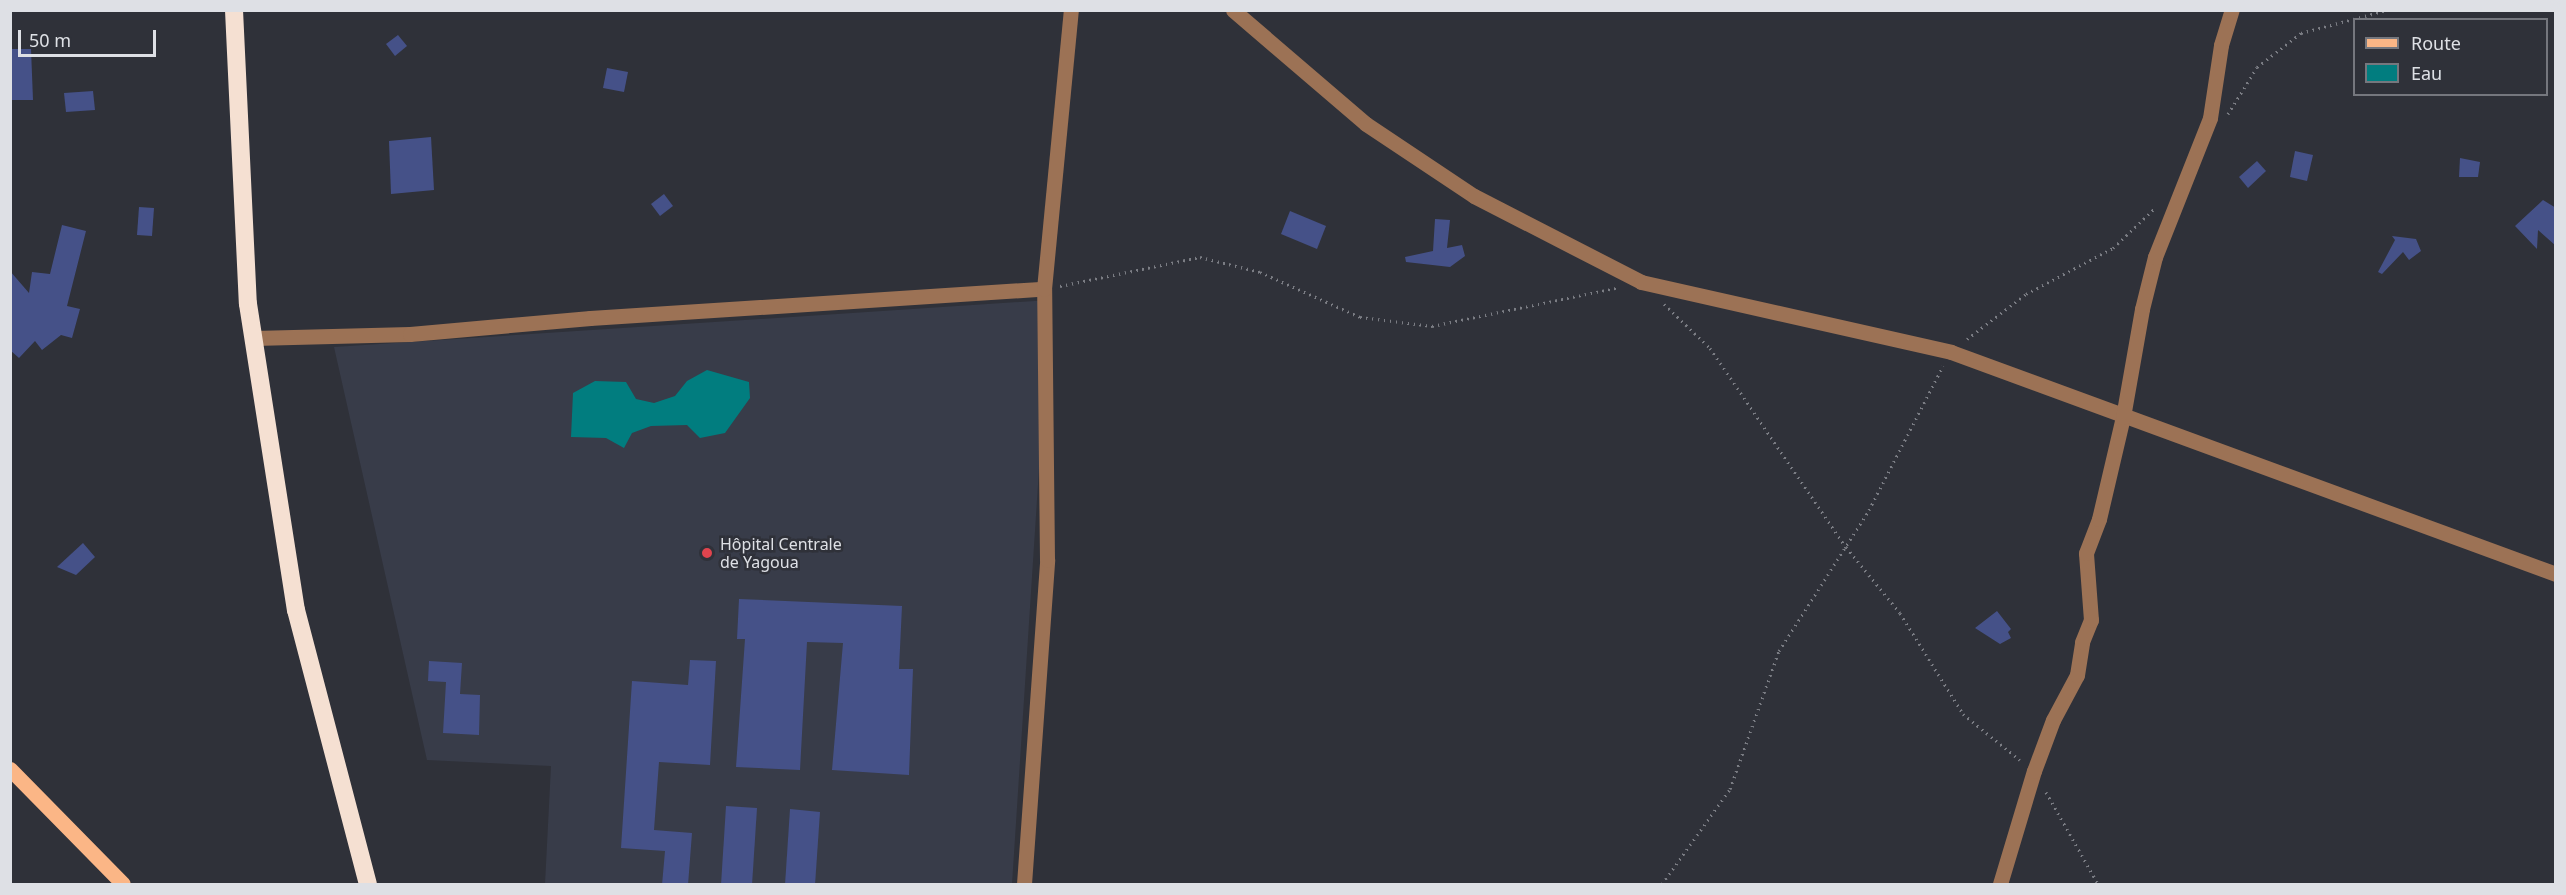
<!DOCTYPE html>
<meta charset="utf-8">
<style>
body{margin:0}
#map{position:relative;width:2566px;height:895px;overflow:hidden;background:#2f3139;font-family:"Noto Sans",sans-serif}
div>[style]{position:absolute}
.built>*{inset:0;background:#383c49}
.water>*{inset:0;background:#017d7f}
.building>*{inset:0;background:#455188}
.path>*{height:3px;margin-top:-1.5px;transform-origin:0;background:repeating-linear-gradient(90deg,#7b7d84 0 1.5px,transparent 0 6px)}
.minor>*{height:15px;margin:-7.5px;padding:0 7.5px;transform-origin:7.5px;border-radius:7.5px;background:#9c7255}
.major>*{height:15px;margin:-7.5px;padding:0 7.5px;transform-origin:7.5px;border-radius:7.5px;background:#fbb686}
.highway>*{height:18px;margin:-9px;padding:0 9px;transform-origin:9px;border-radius:9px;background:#f5e0d2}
.dots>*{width:16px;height:16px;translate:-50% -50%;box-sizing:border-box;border:3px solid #2f3139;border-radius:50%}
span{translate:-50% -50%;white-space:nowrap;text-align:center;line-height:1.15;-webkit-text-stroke:5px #2f3139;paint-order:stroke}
.poi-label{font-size:16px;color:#dee0e5}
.left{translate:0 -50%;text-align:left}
.frame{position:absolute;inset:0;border:12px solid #dee0e5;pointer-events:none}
.legend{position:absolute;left:2353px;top:18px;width:195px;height:78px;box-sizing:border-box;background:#2f3139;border:2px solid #75777e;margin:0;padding:8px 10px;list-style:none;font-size:18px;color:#dee0e5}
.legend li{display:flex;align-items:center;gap:12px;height:30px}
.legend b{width:30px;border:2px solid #75777e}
.scale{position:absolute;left:18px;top:30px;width:138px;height:27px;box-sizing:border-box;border:3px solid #dee0e5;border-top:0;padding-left:8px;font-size:18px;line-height:21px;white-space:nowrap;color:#dee0e5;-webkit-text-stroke:4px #2f3139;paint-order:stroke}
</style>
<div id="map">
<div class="built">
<div style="clip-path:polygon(1050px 300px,1012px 884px,545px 884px,551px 766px,427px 760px,334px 347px)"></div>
</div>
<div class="water">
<div style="clip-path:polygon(707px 370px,749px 382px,750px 398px,725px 433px,700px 438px,687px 425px,651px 426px,632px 433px,624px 448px,606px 438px,571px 437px,573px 393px,595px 381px,626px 382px,636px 399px,654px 403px,675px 396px,687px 381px)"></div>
</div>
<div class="building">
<div style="clip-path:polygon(398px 35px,407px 46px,395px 56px,386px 44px)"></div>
<div style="clip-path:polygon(10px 49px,31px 49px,33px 100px,10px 100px)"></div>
<div style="clip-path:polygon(607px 68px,628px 72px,624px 92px,603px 88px)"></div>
<div style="clip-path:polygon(93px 91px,95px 110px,66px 112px,64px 93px)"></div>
<div style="clip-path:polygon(431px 137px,434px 190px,391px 194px,389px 141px)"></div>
<div style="clip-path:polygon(2295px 151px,2313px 155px,2307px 181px,2290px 177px)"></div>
<div style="clip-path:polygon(2460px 158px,2480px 162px,2478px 177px,2459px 177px)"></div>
<div style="clip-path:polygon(2257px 161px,2266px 171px,2248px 188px,2239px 177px)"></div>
<div style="clip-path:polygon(664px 194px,673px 206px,660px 216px,651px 204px)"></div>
<div style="clip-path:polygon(2543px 200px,2556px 208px,2556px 246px,2538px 230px,2537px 249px,2515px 226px)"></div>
<div style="clip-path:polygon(139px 207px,154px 208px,152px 236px,137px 235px)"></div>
<div style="clip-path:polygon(1290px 211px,1326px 226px,1317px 249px,1281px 234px)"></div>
<div style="clip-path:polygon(1435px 219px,1450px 220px,1447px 248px,1462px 245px,1465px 256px,1450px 267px,1406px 262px,1405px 257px,1433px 251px)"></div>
<div style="clip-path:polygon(62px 225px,86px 231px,67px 306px,80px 309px,72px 338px,61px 335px,42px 350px,35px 341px,19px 358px,10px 350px,10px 271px,29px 293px,32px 272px,50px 274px)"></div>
<div style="clip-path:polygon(2392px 236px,2416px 239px,2421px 251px,2409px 260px,2403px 252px,2382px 274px,2378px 272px,2395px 240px)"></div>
<div style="clip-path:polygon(83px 543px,95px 557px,76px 575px,57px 567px)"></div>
<div style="clip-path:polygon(739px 599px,902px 606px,899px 669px,913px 669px,909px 775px,832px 770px,843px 643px,807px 642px,800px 770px,736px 767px,745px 639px,737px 639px)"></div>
<div style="clip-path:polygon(1997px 611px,2011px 629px,2008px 632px,2011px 638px,2000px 644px,1975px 628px)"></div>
<div style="clip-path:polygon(690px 660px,716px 661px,710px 765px,659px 762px,654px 830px,692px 833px,688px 885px,662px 885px,665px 851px,621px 848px,632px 681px,688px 685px)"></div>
<div style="clip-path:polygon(429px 661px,462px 663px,460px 694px,480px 695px,479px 735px,443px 733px,446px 682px,428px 681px)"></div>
<div style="clip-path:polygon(726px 806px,757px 808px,752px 885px,721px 885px)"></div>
<div style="clip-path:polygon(790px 809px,820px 812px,815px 885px,785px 885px)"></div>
</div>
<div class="path">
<div style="left:2228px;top:114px;width:55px;rotate:-58.3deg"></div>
<div style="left:2257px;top:67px;width:56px;rotate:-37.7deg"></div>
<div style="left:2301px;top:33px;width:89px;rotate:-15deg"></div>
<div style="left:1060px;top:286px;width:143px;rotate:-11.7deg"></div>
<div style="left:1200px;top:257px;width:62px;rotate:14deg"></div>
<div style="left:1260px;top:272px;width:110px;rotate:24.2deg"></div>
<div style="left:1360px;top:317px;width:73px;rotate:7.1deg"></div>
<div style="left:1432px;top:326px;width:188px;rotate:-11.7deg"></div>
<div style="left:1664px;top:304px;width:64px;rotate:43.7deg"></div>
<div style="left:1710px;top:348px;width:241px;rotate:55.7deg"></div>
<div style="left:1846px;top:547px;width:85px;rotate:50.7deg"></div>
<div style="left:1900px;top:613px;width:119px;rotate:58deg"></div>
<div style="left:1963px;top:714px;width:73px;rotate:38.9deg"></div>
<div style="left:1967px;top:339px;width:74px;rotate:-37.3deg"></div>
<div style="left:2026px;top:294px;width:98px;rotate:-27.9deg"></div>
<div style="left:2113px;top:248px;width:58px;rotate:-43.6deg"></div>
<div style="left:2046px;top:792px;width:106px;rotate:60.5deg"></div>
<div style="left:1662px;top:884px;width:117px;rotate:-54.4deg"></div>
<div style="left:1730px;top:789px;width:146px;rotate:-70.5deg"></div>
<div style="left:1779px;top:651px;width:167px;rotate:-57.4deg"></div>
<div style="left:1869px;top:510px;width:162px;rotate:-62.8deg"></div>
</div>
<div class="minor">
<div style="left:1233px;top:10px;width:175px;rotate:40.6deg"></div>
<div style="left:1366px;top:124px;width:130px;rotate:33.7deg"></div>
<div style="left:1474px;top:196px;width:188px;rotate:27.2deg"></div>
<div style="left:1641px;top:282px;width:318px;rotate:12.7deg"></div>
<div style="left:1951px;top:352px;width:644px;rotate:20.15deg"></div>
<div style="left:254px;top:338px;width:156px;rotate:-1.5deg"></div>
<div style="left:410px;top:334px;width:181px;rotate:-5.1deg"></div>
<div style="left:590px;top:318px;width:455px;rotate:-3.7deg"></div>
<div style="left:1024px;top:884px;width:325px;rotate:-85.9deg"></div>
<div style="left:1047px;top:560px;width:271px;rotate:-90.6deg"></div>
<div style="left:1044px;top:289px;width:280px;rotate:-84.5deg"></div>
<div style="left:2000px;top:884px;width:118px;rotate:-73.3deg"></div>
<div style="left:2034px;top:771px;width:54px;rotate:-69.6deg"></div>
<div style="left:2053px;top:720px;width:51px;rotate:-61.9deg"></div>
<div style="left:2077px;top:675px;width:33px;rotate:-81deg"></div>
<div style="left:2082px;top:642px;width:24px;rotate:-68deg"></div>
<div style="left:2091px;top:620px;width:67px;rotate:-94.3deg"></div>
<div style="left:2086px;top:553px;width:36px;rotate:-69deg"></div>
<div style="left:2099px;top:519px;width:105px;rotate:-76.8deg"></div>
<div style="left:2123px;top:417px;width:110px;rotate:-80deg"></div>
<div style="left:2142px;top:309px;width:54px;rotate:-76deg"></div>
<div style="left:2155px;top:257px;width:149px;rotate:-68.4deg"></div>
<div style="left:2210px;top:118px;width:74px;rotate:-81.4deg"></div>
<div style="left:2221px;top:45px;width:37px;rotate:-73deg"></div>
</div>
<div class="major">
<div style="left:10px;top:769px;width:161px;rotate:45.5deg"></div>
</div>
<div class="highway">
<div style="left:234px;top:10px;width:294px;rotate:87.3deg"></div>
<div style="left:248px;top:304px;width:310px;rotate:81.1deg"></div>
<div style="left:296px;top:610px;width:283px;rotate:75.3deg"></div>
</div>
<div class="dots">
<div style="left:707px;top:553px;background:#e0444e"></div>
</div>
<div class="poi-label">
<span class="left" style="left:720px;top:553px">Hôpital Centrale<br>de Yagoua</span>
</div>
<div class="frame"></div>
<ul class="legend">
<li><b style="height:8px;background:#fbb686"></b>Route</li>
<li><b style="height:16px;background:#017d7f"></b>Eau</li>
</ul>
<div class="scale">50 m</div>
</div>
